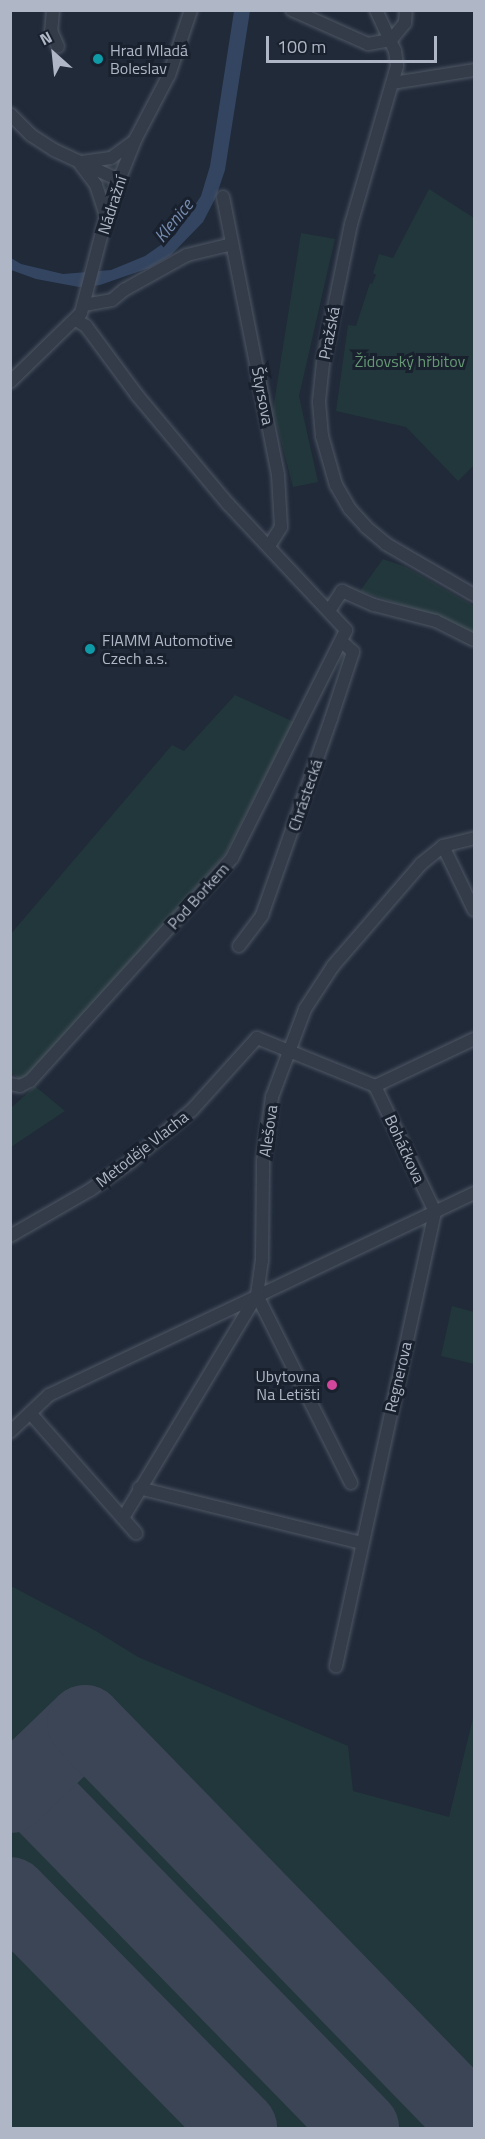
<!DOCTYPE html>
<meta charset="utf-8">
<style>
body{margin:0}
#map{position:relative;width:485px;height:2139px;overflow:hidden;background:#202a39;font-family:"Titillium Web",sans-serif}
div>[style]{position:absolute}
.green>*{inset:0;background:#22373b}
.water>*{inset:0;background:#334561}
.runway>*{height:76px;margin:-38px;padding:0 38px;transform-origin:38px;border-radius:38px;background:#3b4555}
.roads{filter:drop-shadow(0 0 2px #4f5764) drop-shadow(0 0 2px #4f5764)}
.minor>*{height:12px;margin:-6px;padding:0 6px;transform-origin:6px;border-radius:6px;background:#343c4a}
.dots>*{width:16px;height:16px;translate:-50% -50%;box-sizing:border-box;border:3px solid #1a212e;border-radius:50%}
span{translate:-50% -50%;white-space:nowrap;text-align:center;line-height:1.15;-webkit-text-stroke:6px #1a212e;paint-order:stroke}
.poi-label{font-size:16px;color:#afb7c6}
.left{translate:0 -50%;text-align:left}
.right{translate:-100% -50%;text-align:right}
.street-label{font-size:16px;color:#afb7c6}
.park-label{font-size:16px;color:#659873}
.water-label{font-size:18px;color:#758caf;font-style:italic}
.frame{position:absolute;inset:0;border:12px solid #afb7c6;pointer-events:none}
.north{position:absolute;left:24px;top:24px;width:60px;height:60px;-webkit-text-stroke:4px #1a212e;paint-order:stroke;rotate:333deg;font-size:16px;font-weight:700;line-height:24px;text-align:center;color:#afb7c6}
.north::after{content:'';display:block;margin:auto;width:21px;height:27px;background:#afb7c6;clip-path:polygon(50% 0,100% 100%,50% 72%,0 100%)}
.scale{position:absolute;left:266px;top:36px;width:171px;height:27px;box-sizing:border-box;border:3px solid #afb7c6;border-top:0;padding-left:8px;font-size:18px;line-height:21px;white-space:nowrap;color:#afb7c6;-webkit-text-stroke:4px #1a212e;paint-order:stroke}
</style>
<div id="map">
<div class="green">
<div style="clip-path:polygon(429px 189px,474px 218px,474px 465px,458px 481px,406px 427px,336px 411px,348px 325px,356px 326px,370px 283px,372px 284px,376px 275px,373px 273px,379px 254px,393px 258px)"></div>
<div style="clip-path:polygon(301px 233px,335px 239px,299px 396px,318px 482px,293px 487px,273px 410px)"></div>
<div style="clip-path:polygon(383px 559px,406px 567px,474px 606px,474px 635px,444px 619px,360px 591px)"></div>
<div style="clip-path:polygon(235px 695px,294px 722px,225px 854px,74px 1027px,22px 1082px,11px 1072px,10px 935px,172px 745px,184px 751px)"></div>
<div style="clip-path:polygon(35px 1086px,65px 1111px,11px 1147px,11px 1108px)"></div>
<div style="clip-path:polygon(452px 1306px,474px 1312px,474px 1364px,441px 1356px)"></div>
<div style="clip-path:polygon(11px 1586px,96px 1631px,138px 1657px,348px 1746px,353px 1791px,449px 1817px,474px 1714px,474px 2128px,11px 2128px)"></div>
</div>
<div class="water">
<div style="clip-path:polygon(234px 11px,250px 11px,225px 170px,216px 197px,203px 222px,171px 255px,149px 268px,100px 285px,79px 287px,36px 279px,11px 270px,11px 258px,21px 264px,63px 274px,111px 270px,145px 256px,175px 235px,201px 196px,210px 166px)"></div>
</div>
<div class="runway">
<div style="left:35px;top:1794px;width:467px;rotate:45.7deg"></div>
<div style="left:10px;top:1795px;width:104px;rotate:-43.8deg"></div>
<div style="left:85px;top:1723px;width:558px;rotate:45.8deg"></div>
<div style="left:10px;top:1895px;width:327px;rotate:45.5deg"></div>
</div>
<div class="roads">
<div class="minor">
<div style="left:53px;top:10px;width:21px;rotate:95deg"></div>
<div style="left:51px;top:31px;width:17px;rotate:66deg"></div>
<div style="left:292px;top:10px;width:83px;rotate:24.1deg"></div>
<div style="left:368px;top:44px;width:23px;rotate:-10deg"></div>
<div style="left:376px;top:10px;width:45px;rotate:65.1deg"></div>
<div style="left:395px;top:51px;width:15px;rotate:82deg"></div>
<div style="left:397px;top:66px;width:165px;rotate:106.2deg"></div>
<div style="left:351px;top:224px;width:95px;rotate:101.5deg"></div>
<div style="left:332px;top:317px;width:47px;rotate:101.1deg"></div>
<div style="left:323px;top:363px;width:39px;rotate:96deg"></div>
<div style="left:319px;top:402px;width:34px;rotate:85deg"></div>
<div style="left:322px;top:436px;width:51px;rotate:74.1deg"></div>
<div style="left:336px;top:485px;width:28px;rotate:60deg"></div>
<div style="left:350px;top:509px;width:24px;rotate:48deg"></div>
<div style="left:366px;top:527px;width:26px;rotate:40deg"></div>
<div style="left:386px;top:544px;width:102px;rotate:30.1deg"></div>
<div style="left:391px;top:40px;width:22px;rotate:-51deg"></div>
<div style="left:405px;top:23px;width:13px;rotate:-86deg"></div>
<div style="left:393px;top:83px;width:82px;rotate:-9.1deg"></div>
<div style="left:10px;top:114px;width:30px;rotate:45deg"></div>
<div style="left:31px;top:135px;width:27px;rotate:33deg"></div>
<div style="left:54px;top:150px;width:72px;rotate:24.8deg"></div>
<div style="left:82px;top:162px;width:29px;rotate:-8deg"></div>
<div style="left:111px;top:158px;width:27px;rotate:-36deg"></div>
<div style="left:81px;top:165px;width:25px;rotate:53deg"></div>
<div style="left:96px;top:185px;width:33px;rotate:72deg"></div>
<div style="left:223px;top:197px;width:283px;rotate:78.8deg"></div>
<div style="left:278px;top:475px;width:52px;rotate:86.7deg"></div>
<div style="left:281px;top:527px;width:22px;rotate:122deg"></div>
<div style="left:84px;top:305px;width:28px;rotate:-10deg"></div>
<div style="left:112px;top:300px;width:16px;rotate:-40deg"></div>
<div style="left:124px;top:290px;width:72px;rotate:-29.1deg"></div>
<div style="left:187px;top:255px;width:46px;rotate:-13.7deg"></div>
<div style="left:10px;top:382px;width:99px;rotate:-44.2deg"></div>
<div style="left:81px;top:313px;width:99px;rotate:-75.4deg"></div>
<div style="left:106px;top:217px;width:39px;rotate:-71deg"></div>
<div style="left:119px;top:180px;width:45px;rotate:-68deg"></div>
<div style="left:136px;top:138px;width:71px;rotate:-62.4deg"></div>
<div style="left:169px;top:75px;width:69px;rotate:-71.3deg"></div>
<div style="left:329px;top:611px;width:24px;rotate:-57deg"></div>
<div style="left:342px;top:591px;width:35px;rotate:24deg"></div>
<div style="left:374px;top:605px;width:64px;rotate:14.5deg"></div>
<div style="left:436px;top:621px;width:42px;rotate:26.6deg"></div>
<div style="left:443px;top:846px;width:71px;rotate:64.2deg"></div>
<div style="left:239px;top:946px;width:39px;rotate:-53deg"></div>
<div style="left:262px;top:915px;width:208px;rotate:-70.6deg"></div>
<div style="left:331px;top:719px;width:71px;rotate:-71.8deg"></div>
<div style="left:353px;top:652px;width:16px;rotate:-137deg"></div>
<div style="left:10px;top:1084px;width:10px;rotate:11deg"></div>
<div style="left:20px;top:1086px;width:11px;rotate:-27deg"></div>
<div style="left:30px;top:1081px;width:301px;rotate:-47.8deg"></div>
<div style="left:232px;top:858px;width:255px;rotate:-63.4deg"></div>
<div style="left:346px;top:630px;width:173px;rotate:-133.1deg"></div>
<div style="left:228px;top:504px;width:142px;rotate:-129.9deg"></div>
<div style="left:137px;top:395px;width:86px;rotate:-126.5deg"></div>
<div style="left:86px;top:326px;width:12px;rotate:-149deg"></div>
<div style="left:375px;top:1086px;width:110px;rotate:-25.4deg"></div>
<div style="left:10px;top:1236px;width:92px;rotate:-29.9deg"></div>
<div style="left:90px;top:1190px;width:49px;rotate:-35deg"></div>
<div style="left:130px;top:1162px;width:81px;rotate:-40deg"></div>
<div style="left:192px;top:1110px;width:97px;rotate:-47.9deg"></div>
<div style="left:257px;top:1038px;width:127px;rotate:22.1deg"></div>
<div style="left:375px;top:1086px;width:140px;rotate:64.5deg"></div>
<div style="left:435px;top:1212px;width:465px;rotate:102.3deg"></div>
<div style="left:31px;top:1414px;width:159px;rotate:48.6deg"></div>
<div style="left:10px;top:1432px;width:54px;rotate:-43.5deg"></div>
<div style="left:49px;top:1395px;width:471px;rotate:-25.4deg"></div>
<div style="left:351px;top:1483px;width:210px;rotate:-116.6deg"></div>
<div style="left:257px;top:1295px;width:34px;rotate:-82deg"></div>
<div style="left:262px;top:1261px;width:100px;rotate:-89.4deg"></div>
<div style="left:263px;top:1161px;width:65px;rotate:-82deg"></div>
<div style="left:272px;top:1097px;width:94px;rotate:-69.4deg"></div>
<div style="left:305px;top:1009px;width:51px;rotate:-56.9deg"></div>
<div style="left:333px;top:966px;width:135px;rotate:-49.2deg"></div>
<div style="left:421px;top:864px;width:28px;rotate:-39deg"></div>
<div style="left:443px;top:846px;width:32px;rotate:-14deg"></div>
<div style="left:139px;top:1488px;width:230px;rotate:13.9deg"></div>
<div style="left:123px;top:1518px;width:260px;rotate:-59deg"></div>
</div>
</div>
<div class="dots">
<div style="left:98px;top:59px;background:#0f9aa8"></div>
<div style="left:90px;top:649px;background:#0f9aa8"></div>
<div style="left:332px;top:1385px;background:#d1479c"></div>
</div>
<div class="poi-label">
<span class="left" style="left:110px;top:59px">Hrad Mladá<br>Boleslav</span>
<span class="left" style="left:102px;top:649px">FIAMM Automotive<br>Czech a.s.</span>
<span class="right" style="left:320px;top:1385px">Ubytovna<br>Na Letišti</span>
</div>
<div class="street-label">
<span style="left:112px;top:205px;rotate:-72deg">Nádražní</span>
<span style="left:329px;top:333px;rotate:-79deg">Pražská</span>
<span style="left:263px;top:396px;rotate:79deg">Štyrsova</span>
<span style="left:305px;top:795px;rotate:-71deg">Chrástecká</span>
<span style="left:198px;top:896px;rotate:-48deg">Pod Borkem</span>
<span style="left:268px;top:1131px;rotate:-82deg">Alešova</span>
<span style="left:142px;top:1149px;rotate:-38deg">Metoděje Vlacha</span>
<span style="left:405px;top:1149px;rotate:65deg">Boháčkova</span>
<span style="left:398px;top:1377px;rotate:-77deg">Regnerova</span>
</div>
<div class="park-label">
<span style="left:410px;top:361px">Židovský hřbitov</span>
</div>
<div class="water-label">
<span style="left:174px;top:221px;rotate:-51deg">Klenice</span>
</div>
<div class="frame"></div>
<div class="north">N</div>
<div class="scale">100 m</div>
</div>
